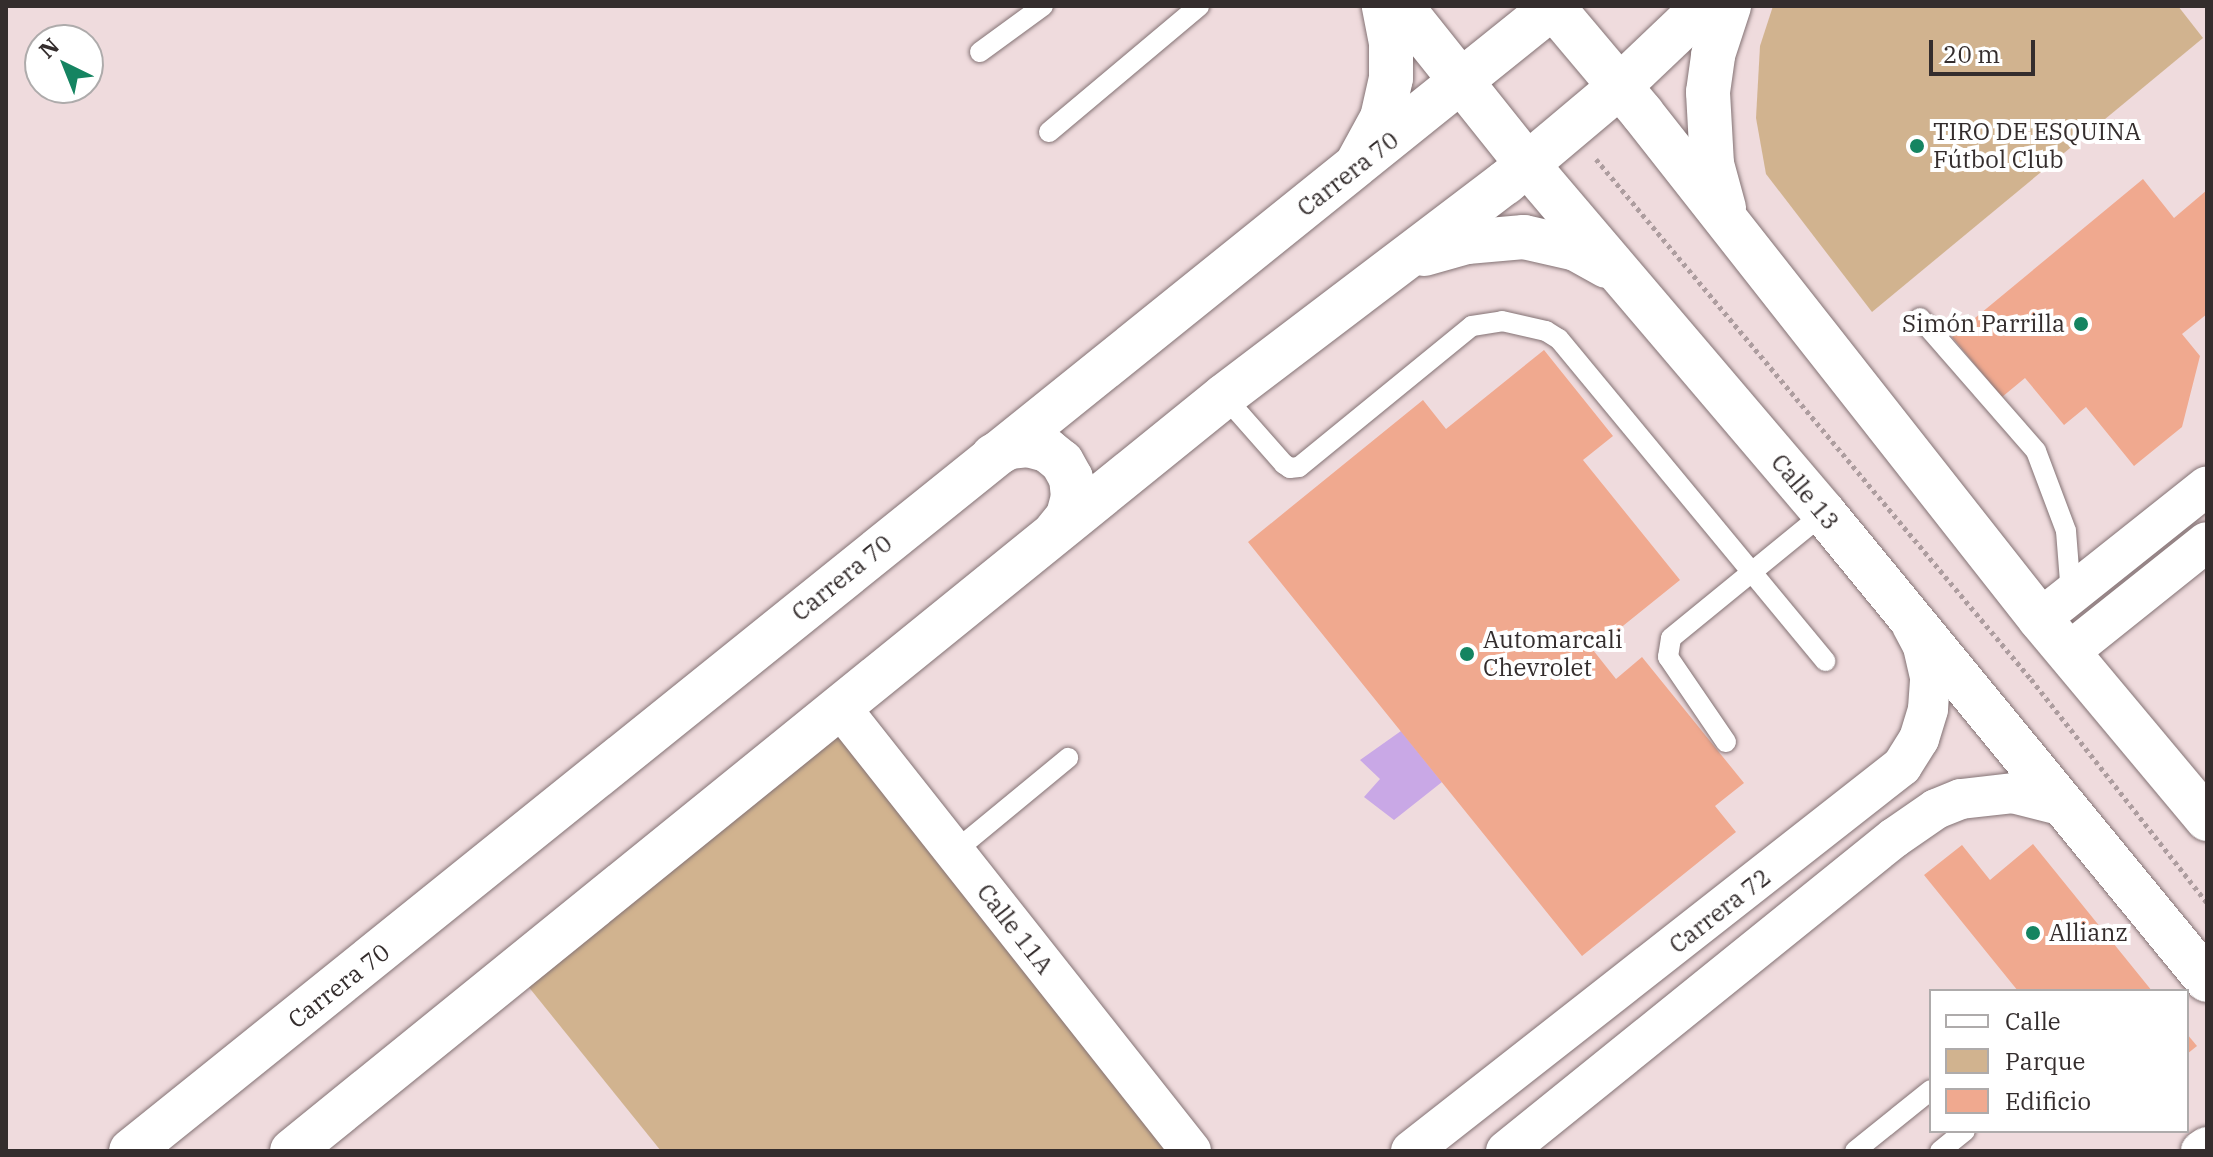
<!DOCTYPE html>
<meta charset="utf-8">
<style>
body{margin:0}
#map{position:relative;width:2213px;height:1157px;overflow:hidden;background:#efdbdd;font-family:"IBM Plex Serif",serif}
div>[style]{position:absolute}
.green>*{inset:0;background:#d1b38f}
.water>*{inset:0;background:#c9a8e6}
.building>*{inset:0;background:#f0a98f}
.path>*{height:5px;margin-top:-2.5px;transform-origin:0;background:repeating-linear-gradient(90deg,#ad9d9f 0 4px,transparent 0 8px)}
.roads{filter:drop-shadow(0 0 2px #837274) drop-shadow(0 0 2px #837274)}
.lane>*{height:20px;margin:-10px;padding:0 10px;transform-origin:10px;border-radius:10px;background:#fff}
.street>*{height:40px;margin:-20px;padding:0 20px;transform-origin:20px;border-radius:20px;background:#fff}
.secondary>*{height:44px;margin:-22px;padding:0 22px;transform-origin:22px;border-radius:22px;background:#fff}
.dots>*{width:22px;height:22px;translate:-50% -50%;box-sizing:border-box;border:4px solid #fff;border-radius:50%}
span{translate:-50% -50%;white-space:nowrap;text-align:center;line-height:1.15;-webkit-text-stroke:8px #fff;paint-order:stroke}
.poi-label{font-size:24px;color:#342d2d}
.left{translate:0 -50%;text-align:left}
.right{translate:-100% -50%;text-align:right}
.street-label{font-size:24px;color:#342d2d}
.frame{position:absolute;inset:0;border:8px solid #342d2d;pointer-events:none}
.legend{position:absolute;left:1929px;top:989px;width:260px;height:144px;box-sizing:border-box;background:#fff;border:2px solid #aeabab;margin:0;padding:10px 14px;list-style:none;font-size:24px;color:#342d2d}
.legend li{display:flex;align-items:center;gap:16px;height:40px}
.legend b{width:40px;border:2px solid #aeabab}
.north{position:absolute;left:24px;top:24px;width:80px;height:80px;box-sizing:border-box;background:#fff;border:2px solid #aeabab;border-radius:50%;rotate:317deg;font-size:22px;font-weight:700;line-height:32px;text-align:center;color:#342d2d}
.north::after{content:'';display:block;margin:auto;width:28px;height:36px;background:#158461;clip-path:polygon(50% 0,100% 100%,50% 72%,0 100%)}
.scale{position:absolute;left:1929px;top:40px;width:106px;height:36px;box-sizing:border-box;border:4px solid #342d2d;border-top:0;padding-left:10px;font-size:24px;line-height:28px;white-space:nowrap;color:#342d2d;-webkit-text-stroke:6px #fff;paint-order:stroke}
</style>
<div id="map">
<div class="green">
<div style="clip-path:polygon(1773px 6px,2178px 6px,2203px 38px,1872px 312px,1766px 174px,1756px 118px,1760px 46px)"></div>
<div style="clip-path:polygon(840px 707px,1191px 1151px,661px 1151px,515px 970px)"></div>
</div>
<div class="water">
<div style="clip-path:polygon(1401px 731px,1442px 782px,1394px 820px,1364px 797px,1380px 779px,1360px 760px)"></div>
</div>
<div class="building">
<div style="clip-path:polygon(2143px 179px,2174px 218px,2207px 190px,2207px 314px,2182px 334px,2200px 356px,2182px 427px,2134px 466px,2086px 407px,2064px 425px,2025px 378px,2002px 397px,1952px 337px)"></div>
<div style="clip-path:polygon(1544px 350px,1613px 436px,1583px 460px,1680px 580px,1593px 650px,1616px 679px,1642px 657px,1744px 783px,1715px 806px,1736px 832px,1582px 956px,1248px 542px,1423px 400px,1446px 429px)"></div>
<div style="clip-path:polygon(2033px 844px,2152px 991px,2018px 991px,1924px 875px,1962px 845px,1990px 880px)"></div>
<div style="clip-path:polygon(2187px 1034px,2197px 1046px,2187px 1054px)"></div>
</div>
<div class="path">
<div style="left:1596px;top:159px;width:678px;rotate:50.09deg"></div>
<div style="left:2031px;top:679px;width:285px;rotate:51.8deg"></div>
</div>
<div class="roads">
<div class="lane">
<div style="left:980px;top:52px;width:78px;rotate:-36.1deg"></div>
<div style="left:1049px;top:132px;width:196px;rotate:-40deg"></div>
<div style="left:1920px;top:318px;width:176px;rotate:48.9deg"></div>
<div style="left:2036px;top:451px;width:85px;rotate:69.4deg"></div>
<div style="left:2066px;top:531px;width:64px;rotate:85.5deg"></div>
<div style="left:1224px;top:396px;width:91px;rotate:48.6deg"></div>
<div style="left:1284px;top:464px;width:7px;rotate:34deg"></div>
<div style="left:1290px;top:468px;width:9px;rotate:-6deg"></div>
<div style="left:1299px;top:467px;width:223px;rotate:-39.2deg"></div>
<div style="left:1472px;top:326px;width:30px;rotate:-9deg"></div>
<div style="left:1502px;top:321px;width:45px;rotate:12.8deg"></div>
<div style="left:1546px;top:331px;width:15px;rotate:32deg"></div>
<div style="left:1559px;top:339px;width:418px;rotate:50.4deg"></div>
<div style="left:1726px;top:742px;width:103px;rotate:-124.3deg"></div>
<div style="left:1668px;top:657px;width:19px;rotate:-81deg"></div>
<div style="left:1671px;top:638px;width:198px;rotate:-39.2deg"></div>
<div style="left:954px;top:852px;width:148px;rotate:-39.5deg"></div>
<div style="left:1855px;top:1151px;width:97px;rotate:-38.8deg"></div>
<div style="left:1940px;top:1151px;width:32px;rotate:-39deg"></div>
</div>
<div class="street">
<div style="left:2040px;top:619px;width:213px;rotate:-38.5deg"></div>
<div style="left:2069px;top:652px;width:176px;rotate:-38.6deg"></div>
<div style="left:840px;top:707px;width:566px;rotate:51.67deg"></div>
<div style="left:1411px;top:1151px;width:624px;rotate:-38.1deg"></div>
<div style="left:1902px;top:766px;width:32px;rotate:-58deg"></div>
<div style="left:1919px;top:739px;width:31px;rotate:-73deg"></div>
<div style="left:1928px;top:709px;width:32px;rotate:-86deg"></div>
<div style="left:1930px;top:677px;width:32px;rotate:-103deg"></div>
<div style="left:1923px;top:646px;width:24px;rotate:-118deg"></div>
<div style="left:1506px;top:1151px;width:499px;rotate:-38.9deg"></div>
<div style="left:1894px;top:838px;width:51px;rotate:-34.6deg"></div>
<div style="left:1936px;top:809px;width:27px;rotate:-22deg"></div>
<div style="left:1961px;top:799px;width:52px;rotate:-6.6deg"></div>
<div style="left:2013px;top:793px;width:53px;rotate:14.3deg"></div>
<div style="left:2201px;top:1151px;width:7px;rotate:-34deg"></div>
</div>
<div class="secondary">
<div style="left:1401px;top:6px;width:202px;rotate:51.4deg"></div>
<div style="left:1527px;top:164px;width:458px;rotate:49.6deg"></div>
<div style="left:1824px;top:513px;width:604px;rotate:50.64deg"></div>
<div style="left:1552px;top:6px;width:140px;rotate:49.9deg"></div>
<div style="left:1642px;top:113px;width:644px;rotate:51.81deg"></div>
<div style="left:2040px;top:619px;width:261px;rotate:50.1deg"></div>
<div style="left:1359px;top:160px;width:48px;rotate:-61.3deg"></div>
<div style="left:1382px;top:118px;width:41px;rotate:-77.3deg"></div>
<div style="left:1391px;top:78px;width:35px;rotate:-90deg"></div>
<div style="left:1391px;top:43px;width:38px;rotate:-101deg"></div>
<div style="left:1724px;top:208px;width:46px;rotate:-105.3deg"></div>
<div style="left:1712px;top:164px;width:72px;rotate:-93.2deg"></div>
<div style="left:1708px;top:92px;width:37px;rotate:-82deg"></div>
<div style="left:1713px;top:55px;width:52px;rotate:-71.9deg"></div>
<div style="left:1424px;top:254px;width:45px;rotate:-15.6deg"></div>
<div style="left:1467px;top:242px;width:57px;rotate:-5deg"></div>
<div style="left:1524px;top:237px;width:53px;rotate:13deg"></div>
<div style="left:1576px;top:249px;width:35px;rotate:29deg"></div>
<div style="left:993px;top:456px;width:18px;rotate:-29deg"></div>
<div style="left:1009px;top:447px;width:19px;rotate:-6deg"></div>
<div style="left:1028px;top:445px;width:20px;rotate:15deg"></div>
<div style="left:1047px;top:450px;width:19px;rotate:39deg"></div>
<div style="left:1062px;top:462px;width:18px;rotate:61deg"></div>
<div style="left:1071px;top:478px;width:19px;rotate:84deg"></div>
<div style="left:1073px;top:497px;width:20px;rotate:105deg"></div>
<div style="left:1068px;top:516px;width:19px;rotate:129deg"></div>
<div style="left:131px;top:1151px;width:1826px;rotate:-38.82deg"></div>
<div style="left:292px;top:1151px;width:1199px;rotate:-39.01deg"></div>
<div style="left:1224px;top:396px;width:353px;rotate:-37.2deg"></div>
<div style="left:1505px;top:183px;width:150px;rotate:-40.1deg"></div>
<div style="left:1620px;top:86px;width:116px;rotate:-43.6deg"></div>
</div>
</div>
<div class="dots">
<div style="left:1917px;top:146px;background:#158461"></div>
<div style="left:2081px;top:324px;background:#158461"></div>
<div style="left:1467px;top:654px;background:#158461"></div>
<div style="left:2033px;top:933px;background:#158461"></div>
</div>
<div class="poi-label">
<span class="left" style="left:1933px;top:146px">TIRO DE ESQUINA<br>Fútbol Club</span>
<span class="right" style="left:2065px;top:324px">Simón Parrilla</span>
<span class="left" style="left:1483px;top:654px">Automarcali<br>Chevrolet</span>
<span class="left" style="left:2049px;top:933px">Allianz</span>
</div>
<div class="street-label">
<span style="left:1348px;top:174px;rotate:-38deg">Carrera 70</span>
<span style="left:1805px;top:492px;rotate:50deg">Calle 13</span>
<span style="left:842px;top:578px;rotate:-39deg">Carrera 70</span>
<span style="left:1720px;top:911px;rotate:-38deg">Carrera 72</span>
<span style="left:1015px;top:929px;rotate:52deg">Calle 11A</span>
<span style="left:339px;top:986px;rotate:-38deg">Carrera 70</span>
</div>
<div class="frame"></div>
<ul class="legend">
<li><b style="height:10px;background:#fff"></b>Calle</li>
<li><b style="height:22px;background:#d1b38f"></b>Parque</li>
<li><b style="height:22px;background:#f0a98f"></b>Edificio</li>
</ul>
<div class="north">N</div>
<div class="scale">20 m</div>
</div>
